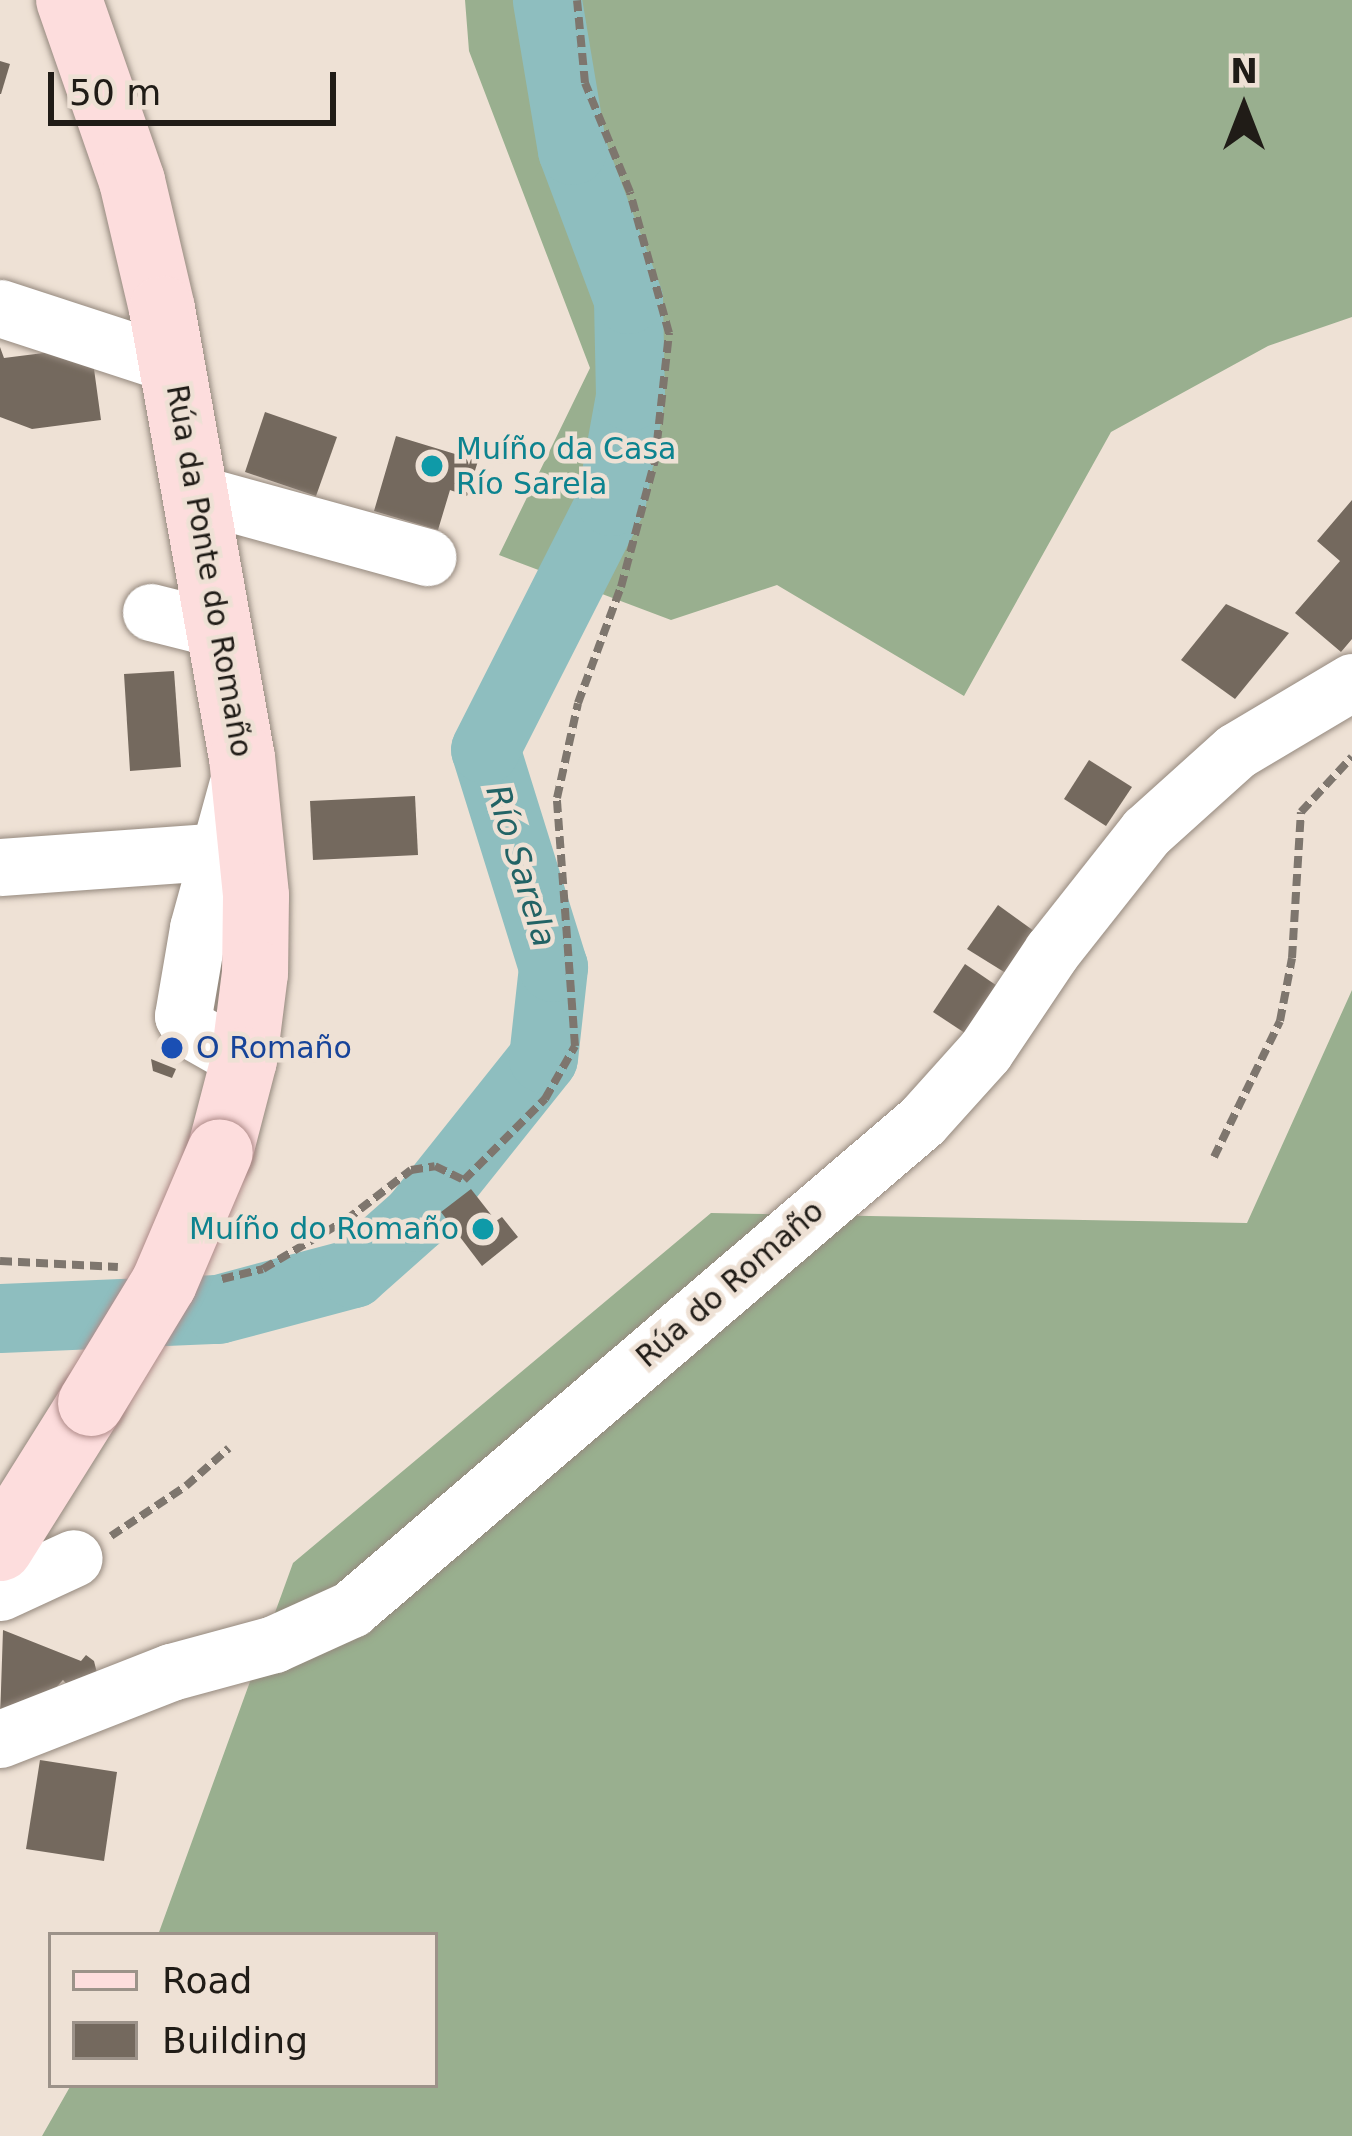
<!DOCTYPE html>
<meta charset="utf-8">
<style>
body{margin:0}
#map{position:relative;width:1352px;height:2136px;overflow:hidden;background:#eee1d5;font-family:"DejaVu Sans",sans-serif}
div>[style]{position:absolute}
.forest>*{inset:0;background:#99af8f}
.river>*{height:69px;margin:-34.5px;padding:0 34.5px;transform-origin:34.5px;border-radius:34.5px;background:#8ebebf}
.building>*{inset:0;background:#74695e}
.path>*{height:8px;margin-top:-4px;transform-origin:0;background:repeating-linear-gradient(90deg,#7e766e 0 12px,transparent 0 18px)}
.roads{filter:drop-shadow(0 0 3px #95897e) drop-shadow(0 0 3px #95897e)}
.minor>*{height:57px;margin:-28.5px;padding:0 28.5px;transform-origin:28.5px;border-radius:28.5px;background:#fff}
.major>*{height:66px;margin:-33px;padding:0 33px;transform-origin:33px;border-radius:33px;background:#fddddd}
.bridges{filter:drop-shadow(0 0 3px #af8b89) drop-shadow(0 0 3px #af8b89)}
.major-bridge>*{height:66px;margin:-33px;padding:0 33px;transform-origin:33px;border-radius:33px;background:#fddddd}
.dots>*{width:33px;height:33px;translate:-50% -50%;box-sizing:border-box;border:6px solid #eee1d5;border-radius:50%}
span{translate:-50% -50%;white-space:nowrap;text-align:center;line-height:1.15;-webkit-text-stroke:9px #eee1d5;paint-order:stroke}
.culture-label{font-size:30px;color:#0d838f}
.left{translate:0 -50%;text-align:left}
.right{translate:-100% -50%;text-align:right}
.street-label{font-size:30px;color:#201c17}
.transit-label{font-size:30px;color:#164399}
.water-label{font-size:33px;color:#226365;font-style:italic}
.legend{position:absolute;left:48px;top:1932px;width:390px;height:156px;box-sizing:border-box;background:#eee1d5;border:3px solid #9c9289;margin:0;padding:15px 21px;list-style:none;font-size:36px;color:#201c17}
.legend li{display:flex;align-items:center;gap:24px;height:60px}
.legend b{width:60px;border:3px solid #9c9289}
.north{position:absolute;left:1184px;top:48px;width:120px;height:120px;-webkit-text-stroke:9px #eee1d5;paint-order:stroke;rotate:0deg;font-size:33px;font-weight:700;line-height:48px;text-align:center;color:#201c17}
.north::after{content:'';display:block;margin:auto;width:42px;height:54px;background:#201c17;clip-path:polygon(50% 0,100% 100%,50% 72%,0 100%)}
.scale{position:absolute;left:48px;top:72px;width:288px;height:54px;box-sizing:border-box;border:6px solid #201c17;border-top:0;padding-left:15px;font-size:36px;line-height:42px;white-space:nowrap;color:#201c17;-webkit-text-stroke:9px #eee1d5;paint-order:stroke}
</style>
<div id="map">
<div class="forest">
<div style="clip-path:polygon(465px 0,1352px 0,1352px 317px,1268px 346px,1111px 432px,964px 696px,777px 585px,671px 620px,499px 555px,590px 368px,469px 51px)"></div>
<div style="clip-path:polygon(1352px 990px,1352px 2136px,42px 2136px,71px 2085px,435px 2085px,435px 1935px,158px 1935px,293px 1563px,711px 1213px,1247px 1223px)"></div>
</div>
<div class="river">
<div style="left:0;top:1318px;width:218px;rotate:-2.4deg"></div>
<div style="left:218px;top:1309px;width:140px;rotate:-14.9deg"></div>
<div style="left:353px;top:1273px;width:84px;rotate:-41.6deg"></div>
<div style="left:416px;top:1217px;width:203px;rotate:-51.4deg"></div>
<div style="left:543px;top:1058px;width:92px;rotate:-83.7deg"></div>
<div style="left:553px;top:967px;width:228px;rotate:-107.3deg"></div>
<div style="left:485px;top:749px;width:278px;rotate:-63.1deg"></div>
<div style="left:611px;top:501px;width:107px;rotate:-79.7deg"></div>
<div style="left:630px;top:396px;width:97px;rotate:-91.2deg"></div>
<div style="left:628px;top:299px;width:159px;rotate:-110.6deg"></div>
<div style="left:572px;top:150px;width:152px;rotate:-99.5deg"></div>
</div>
<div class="building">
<div style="clip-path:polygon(0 61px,10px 64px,1px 94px,0 94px)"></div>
<div style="clip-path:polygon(0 347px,4px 358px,91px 347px,101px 420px,32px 429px,0 417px)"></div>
<div style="clip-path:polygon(265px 412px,337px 437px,316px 496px,245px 472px)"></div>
<div style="clip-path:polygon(396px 436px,478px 461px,467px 496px,450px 490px,438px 530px,374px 511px)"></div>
<div style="clip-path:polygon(1352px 500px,1352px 639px,1341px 652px,1295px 613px,1340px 561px,1317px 541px)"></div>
<div style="clip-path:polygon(1226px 604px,1289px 633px,1235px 699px,1181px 660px)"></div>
<div style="clip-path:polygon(174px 671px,181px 767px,130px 771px,124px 674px)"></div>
<div style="clip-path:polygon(1089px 760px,1132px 787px,1106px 826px,1064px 799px)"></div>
<div style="clip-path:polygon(415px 796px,418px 855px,313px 860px,310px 801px)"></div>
<div style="clip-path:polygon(998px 905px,1045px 939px,1017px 980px,967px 949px)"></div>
<div style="clip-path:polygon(965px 964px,1009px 994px,977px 1041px,933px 1012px)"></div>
<div style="clip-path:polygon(151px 1059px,176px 1069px,172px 1078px,153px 1071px)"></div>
<div style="clip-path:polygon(471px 1189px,496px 1221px,502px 1217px,518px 1237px,482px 1266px,441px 1212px)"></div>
<div style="clip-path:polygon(3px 1630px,81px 1661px,86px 1655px,94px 1661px,97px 1673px,71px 1689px,63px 1680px,34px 1711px,0 1719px)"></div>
<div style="clip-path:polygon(40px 1760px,117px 1772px,104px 1861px,26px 1849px)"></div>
</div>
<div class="path">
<div style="left:1214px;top:1157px;width:151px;rotate:-64.1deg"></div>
<div style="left:1280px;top:1021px;width:64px;rotate:-79.2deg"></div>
<div style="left:1292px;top:958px;width:146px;rotate:-86.5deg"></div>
<div style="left:1301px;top:812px;width:75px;rotate:-47.2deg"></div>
<div style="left:0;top:1261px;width:118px;rotate:2.9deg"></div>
<div style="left:222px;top:1279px;width:42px;rotate:-13.7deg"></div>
<div style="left:263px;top:1269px;width:96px;rotate:-30.6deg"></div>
<div style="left:346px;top:1220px;width:82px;rotate:-37.6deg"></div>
<div style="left:411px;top:1170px;width:24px;rotate:-9deg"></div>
<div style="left:435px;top:1166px;width:32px;rotate:26deg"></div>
<div style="left:464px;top:1180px;width:115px;rotate:-45deg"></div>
<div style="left:545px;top:1099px;width:61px;rotate:-60.5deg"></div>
<div style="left:575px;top:1046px;width:249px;rotate:-94.2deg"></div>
<div style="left:557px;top:798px;width:97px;rotate:-77.5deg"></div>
<div style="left:578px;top:703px;width:124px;rotate:-69.7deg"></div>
<div style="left:621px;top:587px;width:131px;rotate:-75deg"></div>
<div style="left:655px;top:460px;width:128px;rotate:-83.7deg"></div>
<div style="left:669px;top:333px;width:146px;rotate:-105.5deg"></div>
<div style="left:630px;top:192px;width:118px;rotate:-112.4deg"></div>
<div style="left:585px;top:83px;width:83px;rotate:-95.5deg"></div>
<div style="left:111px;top:1536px;width:90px;rotate:-33.7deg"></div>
<div style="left:186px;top:1486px;width:57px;rotate:-41.5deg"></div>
</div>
<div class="roads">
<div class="minor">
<div style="left:0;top:308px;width:183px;rotate:18.1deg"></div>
<div style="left:198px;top:494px;width:238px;rotate:15.4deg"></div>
<div style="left:151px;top:612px;width:73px;rotate:14.2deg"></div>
<div style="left:237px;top:786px;width:147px;rotate:105.4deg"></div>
<div style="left:198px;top:928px;width:89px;rotate:99.7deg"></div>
<div style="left:183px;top:1016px;width:16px;rotate:60deg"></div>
<div style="left:191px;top:1030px;width:61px;rotate:29.5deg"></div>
<div style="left:0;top:867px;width:255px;rotate:-4.1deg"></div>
<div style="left:0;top:1592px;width:81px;rotate:-24.7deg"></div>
<div style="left:0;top:1739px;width:184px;rotate:-21.4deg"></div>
<div style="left:171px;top:1672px;width:107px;rotate:-15.2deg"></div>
<div style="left:274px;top:1644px;width:85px;rotate:-24.4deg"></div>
<div style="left:351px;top:1609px;width:751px;rotate:-40.52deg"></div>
<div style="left:922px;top:1121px;width:94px;rotate:-48deg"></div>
<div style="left:985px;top:1051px;width:120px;rotate:-56.2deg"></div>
<div style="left:1052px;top:951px;width:152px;rotate:-51.7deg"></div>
<div style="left:1146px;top:832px;width:121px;rotate:-42deg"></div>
<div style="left:1236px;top:751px;width:135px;rotate:-30.7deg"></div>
</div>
<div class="major">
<div style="left:69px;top:0;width:192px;rotate:70.8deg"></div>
<div style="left:132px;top:181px;width:131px;rotate:76.8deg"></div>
<div style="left:162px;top:309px;width:455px;rotate:79.9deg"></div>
<div style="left:242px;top:757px;width:140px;rotate:84.2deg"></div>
<div style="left:256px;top:896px;width:77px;rotate:90.7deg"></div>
<div style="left:255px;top:973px;width:88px;rotate:97.2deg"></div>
<div style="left:244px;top:1060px;width:95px;rotate:104.6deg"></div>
<div style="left:0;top:1548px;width:171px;rotate:-57.9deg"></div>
</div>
</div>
<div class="bridges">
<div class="major-bridge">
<div style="left:91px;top:1403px;width:140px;rotate:-58.7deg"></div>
<div style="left:164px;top:1283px;width:142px;rotate:-66.9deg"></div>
</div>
</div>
<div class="dots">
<div style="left:432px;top:466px;background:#0f9aa8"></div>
<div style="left:172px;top:1048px;background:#1a4fb4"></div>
<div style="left:483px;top:1229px;background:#0f9aa8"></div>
</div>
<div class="culture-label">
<span class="left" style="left:456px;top:466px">Muíño da Casa<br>Río Sarela</span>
<span class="right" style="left:459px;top:1229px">Muíño do Romaño</span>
</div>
<div class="street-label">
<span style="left:209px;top:571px;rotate:80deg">Rúa da Ponte do Romaño</span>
<span style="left:730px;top:1284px;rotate:-41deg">Rúa do Romaño</span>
</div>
<div class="transit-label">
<span class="left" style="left:196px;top:1048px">O Romaño</span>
</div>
<div class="water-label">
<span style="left:521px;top:866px;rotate:73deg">Río Sarela</span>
</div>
<ul class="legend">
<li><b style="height:15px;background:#fddddd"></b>Road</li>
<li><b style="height:33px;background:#74695e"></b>Building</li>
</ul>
<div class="north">N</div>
<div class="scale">50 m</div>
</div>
